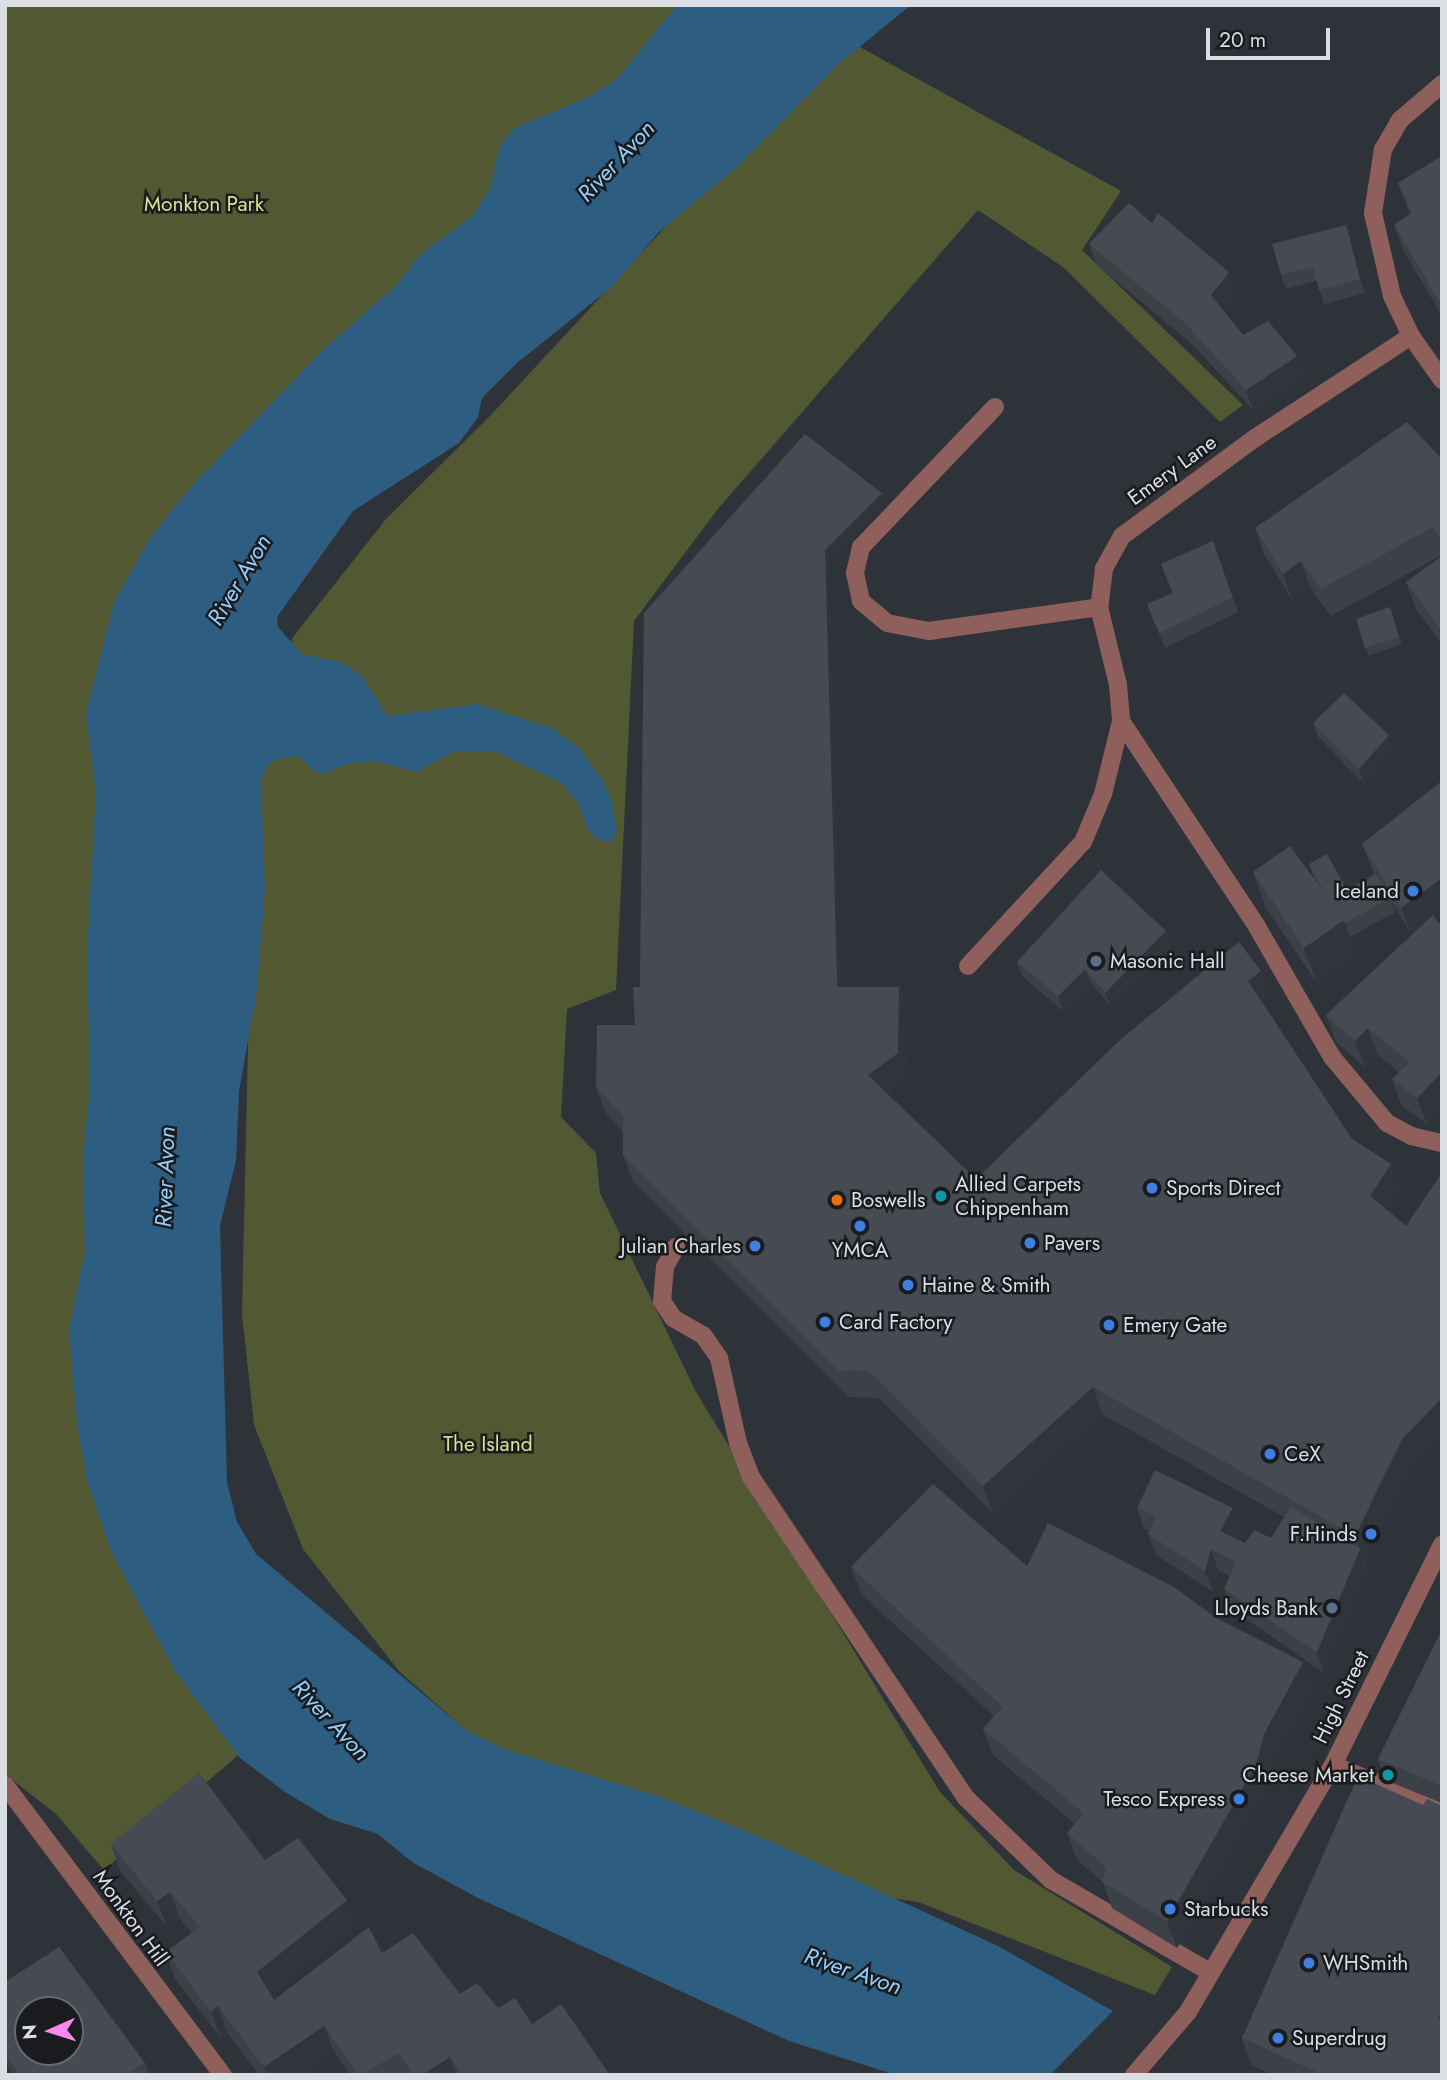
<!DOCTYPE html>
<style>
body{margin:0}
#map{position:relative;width:1447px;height:2080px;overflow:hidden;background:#2e333a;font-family:Jost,sans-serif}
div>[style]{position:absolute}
.green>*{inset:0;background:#525832}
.water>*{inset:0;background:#2d5e82}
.minor>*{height:18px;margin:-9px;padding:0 9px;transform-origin:9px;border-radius:9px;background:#8e5f5b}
.wall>*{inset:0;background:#3c4047}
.shaded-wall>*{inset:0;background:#31343a}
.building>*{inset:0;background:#464b53}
.dots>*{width:19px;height:19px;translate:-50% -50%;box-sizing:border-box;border:4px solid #191b1e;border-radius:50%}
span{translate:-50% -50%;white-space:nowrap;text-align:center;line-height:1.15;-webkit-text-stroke:5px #191b1e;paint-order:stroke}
.park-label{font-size:21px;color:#d7e28d}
.street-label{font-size:21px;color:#dbdee3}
.poi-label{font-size:21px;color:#dbdee3}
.right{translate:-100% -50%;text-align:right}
.left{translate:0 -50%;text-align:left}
.water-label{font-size:23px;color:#94cefb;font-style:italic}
.frame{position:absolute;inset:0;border:7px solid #dbdee3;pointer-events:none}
.north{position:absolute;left:14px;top:1996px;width:70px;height:70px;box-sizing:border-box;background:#191b1e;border:2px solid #67696d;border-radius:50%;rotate:267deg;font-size:19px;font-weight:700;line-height:28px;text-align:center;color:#dbdee3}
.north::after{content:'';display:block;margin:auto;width:24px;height:32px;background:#f788ec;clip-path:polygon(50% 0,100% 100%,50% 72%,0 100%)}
.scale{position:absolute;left:1206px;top:28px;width:124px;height:32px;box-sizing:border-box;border:4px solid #dbdee3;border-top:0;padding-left:9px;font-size:21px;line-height:24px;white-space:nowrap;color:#dbdee3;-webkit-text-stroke:5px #191b1e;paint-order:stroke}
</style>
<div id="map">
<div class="green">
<div style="clip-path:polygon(5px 5px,705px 5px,116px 612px,250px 1745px,104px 1870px,56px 1814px,5px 1774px)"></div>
<div style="clip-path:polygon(858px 46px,1121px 191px,1082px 250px,1243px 405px,1220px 422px,1063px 267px,978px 210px,717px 510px,634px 621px,616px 990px,567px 1009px,561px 1117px,596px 1153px,600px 1193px,696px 1392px,940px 1792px,1014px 1870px,1172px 1967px,1155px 1995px,918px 1902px,839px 1890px,515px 1774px,399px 1671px,303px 1549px,254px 1425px,242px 1314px,255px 734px,293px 637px,386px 519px,489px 417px,763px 122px)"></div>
</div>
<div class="water">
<div style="clip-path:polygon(677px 5px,911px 5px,841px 62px,739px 165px,658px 233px,613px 286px,517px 363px,482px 398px,478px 417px,459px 443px,353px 511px,277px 617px,278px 627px,302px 654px,341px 662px,362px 676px,387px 716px,477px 704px,554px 729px,581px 750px,602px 779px,612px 801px,617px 831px,612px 842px,599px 840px,588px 830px,579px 804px,562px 783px,494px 751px,455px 751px,417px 772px,373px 761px,347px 764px,324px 774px,312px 770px,298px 756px,276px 759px,266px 768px,261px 781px,265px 888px,257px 990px,239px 1091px,236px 1160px,220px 1226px,227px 1482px,237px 1522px,256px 1554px,467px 1731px,507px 1750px,661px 1797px,772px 1842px,996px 1945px,1113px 2011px,1050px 2075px,896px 2075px,789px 2041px,480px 1899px,412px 1862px,378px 1834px,330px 1819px,285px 1792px,240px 1758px,175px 1671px,112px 1553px,87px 1480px,77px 1423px,69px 1331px,85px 1252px,83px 1159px,90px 1087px,87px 954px,96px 791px,86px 714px,114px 603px,150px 538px,189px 489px,325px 348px,394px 288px,420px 255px,472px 216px,490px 189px,500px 146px,514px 128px,589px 97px,618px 78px)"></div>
</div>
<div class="minor">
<div style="left:1442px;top:84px;width:55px;rotate:139.4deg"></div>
<div style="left:1400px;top:120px;width:34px;rotate:120deg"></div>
<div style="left:1383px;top:149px;width:65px;rotate:98.9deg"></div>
<div style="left:1373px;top:213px;width:85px;rotate:77.1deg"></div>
<div style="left:1392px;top:296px;width:44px;rotate:64.6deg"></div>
<div style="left:1411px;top:336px;width:54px;rotate:54.8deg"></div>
<div style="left:1411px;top:336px;width:186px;rotate:146.8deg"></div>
<div style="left:1255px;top:438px;width:165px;rotate:143.6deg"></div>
<div style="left:1122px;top:536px;width:38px;rotate:119deg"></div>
<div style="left:1104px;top:569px;width:38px;rotate:97deg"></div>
<div style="left:1099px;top:607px;width:80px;rotate:76.3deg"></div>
<div style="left:1118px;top:685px;width:36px;rotate:85deg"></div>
<div style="left:1121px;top:721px;width:245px;rotate:56.5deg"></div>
<div style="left:1256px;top:925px;width:152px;rotate:60.1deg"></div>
<div style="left:1332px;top:1057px;width:86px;rotate:50.2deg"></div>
<div style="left:1387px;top:1123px;width:27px;rotate:28deg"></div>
<div style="left:1411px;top:1136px;width:32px;rotate:13deg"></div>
<div style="left:995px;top:407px;width:194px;rotate:133.7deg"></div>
<div style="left:861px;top:547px;width:27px;rotate:103deg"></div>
<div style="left:855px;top:573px;width:29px;rotate:78deg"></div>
<div style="left:861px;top:601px;width:34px;rotate:40deg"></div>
<div style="left:887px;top:623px;width:43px;rotate:10.8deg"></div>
<div style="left:929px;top:631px;width:172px;rotate:-8deg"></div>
<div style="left:968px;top:966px;width:169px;rotate:-47.2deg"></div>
<div style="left:1083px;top:842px;width:52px;rotate:-67.4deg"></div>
<div style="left:1103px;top:794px;width:75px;rotate:-76.1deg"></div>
<div style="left:676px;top:1247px;width:23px;rotate:119deg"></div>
<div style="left:665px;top:1267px;width:34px;rotate:95deg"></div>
<div style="left:662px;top:1301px;width:20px;rotate:57deg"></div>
<div style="left:673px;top:1318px;width:34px;rotate:30deg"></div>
<div style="left:703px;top:1335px;width:28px;rotate:55deg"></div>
<div style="left:719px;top:1358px;width:87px;rotate:77.4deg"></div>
<div style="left:738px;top:1443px;width:36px;rotate:69deg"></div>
<div style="left:751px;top:1477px;width:386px;rotate:56.2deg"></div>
<div style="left:966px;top:1798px;width:118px;rotate:44deg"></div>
<div style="left:1051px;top:1880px;width:184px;rotate:30.1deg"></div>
<div style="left:1333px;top:1765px;width:118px;rotate:22.4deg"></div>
<div style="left:5px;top:1785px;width:363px;rotate:53.1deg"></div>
<div style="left:1134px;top:2075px;width:83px;rotate:-49.4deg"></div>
<div style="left:1188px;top:2012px;width:286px;rotate:-59.6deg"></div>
<div style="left:1333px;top:1765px;width:246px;rotate:-63.7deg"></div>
</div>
<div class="wall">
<div style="clip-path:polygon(1442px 156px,1442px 316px,1404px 252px,1394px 225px,1410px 214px,1398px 183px)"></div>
<div style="clip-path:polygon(1152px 223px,1229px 272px,1236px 293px,1223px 310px,1243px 335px,1297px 356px,1304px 377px,1253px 410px,1192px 344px,1097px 265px,1089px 244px)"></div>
<div style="clip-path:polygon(1346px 225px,1351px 239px,1365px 293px,1324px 304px,1317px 281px,1286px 289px,1281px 275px)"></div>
<div style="clip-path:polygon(1442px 459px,1442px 555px,1331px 616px,1310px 588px,1292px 600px,1264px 554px,1255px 528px)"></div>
<div style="clip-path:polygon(882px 493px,885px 500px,828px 557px,840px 987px,899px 987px,909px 1013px,907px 1079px,887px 1094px,976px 1179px,1270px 998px,1263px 1003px,1352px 1139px,1391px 1164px,1400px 1190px,1388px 1210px,1406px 1226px,1442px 1173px,1442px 1434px,1412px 1466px,1365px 1562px,1367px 1570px,1324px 1673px,1232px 1609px,1224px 1589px,1230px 1576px,1218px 1570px,1213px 1592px,1156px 1555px,1148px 1534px,1150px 1531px,1144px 1529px,1137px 1508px,1241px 1529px,1235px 1538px,1245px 1543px,1271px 1538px,1284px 1517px,1102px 1414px,993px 1513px,879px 1398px,848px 1397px,633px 1182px,623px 1155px,623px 1132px,606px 1113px,596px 1087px,635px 1025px,640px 987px,644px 613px)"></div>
<div style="clip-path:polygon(1213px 541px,1238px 612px,1165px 648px,1147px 604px,1173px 594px,1161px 564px)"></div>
<div style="clip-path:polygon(1442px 556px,1442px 644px,1416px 609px,1406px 582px)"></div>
<div style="clip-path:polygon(1390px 607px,1402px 644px,1368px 656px,1356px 619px)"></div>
<div style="clip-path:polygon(1313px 723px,1394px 749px,1364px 784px,1318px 737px)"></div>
<div style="clip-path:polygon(1442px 781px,1442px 912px,1434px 917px,1442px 927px,1442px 1108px,1427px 1124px,1401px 1105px,1392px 1079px,1399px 1072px,1378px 1055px,1365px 1067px,1336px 1042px,1326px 1015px,1418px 929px,1411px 934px,1391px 901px,1395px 912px,1350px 937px,1357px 956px,1317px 983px,1266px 908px,1253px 872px,1314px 878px,1309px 864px,1347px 890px,1374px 874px,1362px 844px)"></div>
<div style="clip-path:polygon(1171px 946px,1111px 1007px,1091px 983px,1063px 1011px,1022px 976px,1017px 962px)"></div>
<div style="clip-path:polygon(1027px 1566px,1313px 1689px,1273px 1760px,1265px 1792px,1177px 1948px,1112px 1908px,1103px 1882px,1077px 1860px,1067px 1833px,1075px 1824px,993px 1755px,983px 1729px,994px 1716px,861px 1594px,851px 1567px)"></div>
<div style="clip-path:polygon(1442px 1630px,1442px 1803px,1385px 1780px,1378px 1759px)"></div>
<div style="clip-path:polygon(1423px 1805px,1442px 2075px,1274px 2075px,1251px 2065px,1242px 2038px)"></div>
<div style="clip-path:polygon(111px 1844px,265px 1860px,356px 1927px,271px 1995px,274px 2000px,382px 1953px,460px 1994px,498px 2008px,532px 2024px,610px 2075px,350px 2075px,334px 2052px,301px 2075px,259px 2075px,227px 2033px,221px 2038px,175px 1979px,166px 1952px,192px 1933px,180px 1919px,167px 1927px,120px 1871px)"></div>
<div style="clip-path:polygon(5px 1982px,145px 2063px,149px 2075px,13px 2075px,5px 2063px)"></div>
</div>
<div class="shaded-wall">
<div style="clip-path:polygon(1346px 225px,1351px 239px,1365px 293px,1360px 279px)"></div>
<div style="clip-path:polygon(1229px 272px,1236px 293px,1219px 316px,1211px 295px)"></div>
<div style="clip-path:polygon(1297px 356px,1304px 377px,1253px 410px,1246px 390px)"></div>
<div style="clip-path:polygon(882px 493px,885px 500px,828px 557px,841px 1014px,838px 1006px,825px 550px)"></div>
<div style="clip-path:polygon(1301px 561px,1310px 588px,1292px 600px,1283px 574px)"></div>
<div style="clip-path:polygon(1389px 735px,1394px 749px,1364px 784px,1359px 769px)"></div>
<div style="clip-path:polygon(1442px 878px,1442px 912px,1411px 934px,1401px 908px)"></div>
<div style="clip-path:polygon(1344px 920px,1357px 956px,1317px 983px,1304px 948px)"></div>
<div style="clip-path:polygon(1166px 931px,1171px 946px,1111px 1007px,1105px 993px)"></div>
<div style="clip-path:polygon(1085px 969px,1091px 983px,1063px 1011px,1058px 996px)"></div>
<div style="clip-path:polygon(1261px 971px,1270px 998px,1258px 1007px,1248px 981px)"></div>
<div style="clip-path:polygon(899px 987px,909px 1013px,907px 1079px,877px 1102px,868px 1075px)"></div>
<div style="clip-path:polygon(1368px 1028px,1378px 1055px,1365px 1067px,1355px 1041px)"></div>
<div style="clip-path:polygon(1442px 1072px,1442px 1108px,1427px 1124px,1417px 1098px)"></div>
<div style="clip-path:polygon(1391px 1164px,1400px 1190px,1380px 1223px,1370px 1196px)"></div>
<div style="clip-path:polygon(1093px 1387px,1102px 1414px,993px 1513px,983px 1486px)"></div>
<div style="clip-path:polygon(1442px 1398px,1442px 1434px,1412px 1466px,1365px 1562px,1355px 1536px,1402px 1439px)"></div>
<div style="clip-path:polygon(1233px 1508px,1241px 1529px,1228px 1551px,1220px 1531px)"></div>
<div style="clip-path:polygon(1211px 1549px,1218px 1570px,1213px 1592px,1205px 1571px)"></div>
<div style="clip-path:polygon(1360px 1549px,1367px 1570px,1324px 1673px,1317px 1652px)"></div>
<div style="clip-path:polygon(1303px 1662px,1313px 1689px,1273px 1760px,1265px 1792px,1177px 1948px,1167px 1921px,1264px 1734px)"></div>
<div style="clip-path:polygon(170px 1892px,180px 1919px,167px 1927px,157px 1901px)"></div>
<div style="clip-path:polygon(347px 1900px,356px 1927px,267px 1999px,257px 1972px)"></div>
<div style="clip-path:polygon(218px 2006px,227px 2033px,221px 2038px,211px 2012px)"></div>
<div style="clip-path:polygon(324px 2026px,334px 2052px,301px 2075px,267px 2075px,264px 2067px)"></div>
<div style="clip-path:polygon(450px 2057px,456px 2075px,422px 2075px)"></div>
</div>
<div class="building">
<div style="clip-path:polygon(1442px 156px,1442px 306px,1394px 225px,1412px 213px,1398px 183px)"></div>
<div style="clip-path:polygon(1129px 203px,1152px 223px,1158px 213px,1229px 272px,1211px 295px,1243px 335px,1268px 321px,1297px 356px,1246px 390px,1185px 323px,1089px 244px)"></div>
<div style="clip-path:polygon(1346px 225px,1360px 279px,1319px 290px,1313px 267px,1281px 275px,1272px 244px)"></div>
<div style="clip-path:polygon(1407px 422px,1442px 459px,1442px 540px,1433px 527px,1321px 589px,1301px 561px,1283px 574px,1255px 528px)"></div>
<div style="clip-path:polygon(805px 434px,882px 493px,825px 550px,837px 987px,640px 987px,644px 613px)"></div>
<div style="clip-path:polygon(1213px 541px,1232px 598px,1159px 633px,1147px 604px,1173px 593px,1161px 564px)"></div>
<div style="clip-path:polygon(1442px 556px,1442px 631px,1406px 582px)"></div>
<div style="clip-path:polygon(1390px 607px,1399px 637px,1365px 648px,1356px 619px)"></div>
<div style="clip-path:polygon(1344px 693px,1389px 735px,1359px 769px,1313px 723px)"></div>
<div style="clip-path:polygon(1442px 781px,1442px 878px,1401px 908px,1362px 844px)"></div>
<div style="clip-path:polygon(1290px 846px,1344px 920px,1304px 948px,1253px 872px)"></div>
<div style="clip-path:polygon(1327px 854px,1347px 890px,1376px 874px,1390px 898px,1345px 923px,1327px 897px,1309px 864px)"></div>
<div style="clip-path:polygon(1101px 870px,1166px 931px,1105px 993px,1085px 969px,1058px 996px,1017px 962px)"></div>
<div style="clip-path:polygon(1433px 915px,1442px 927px,1442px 1072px,1417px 1098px,1392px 1079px,1410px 1062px,1368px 1028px,1355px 1041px,1326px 1015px)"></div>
<div style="clip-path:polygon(1239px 942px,1261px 971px,1248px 981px,1352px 1139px,1391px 1164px,1370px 1196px,1406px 1226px,1442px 1173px,1442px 1398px,1402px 1439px,1355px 1536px,1093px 1387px,983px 1486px,869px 1371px,838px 1370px,623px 1155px,623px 1116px,596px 1087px,597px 1025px,635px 1025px,633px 987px,899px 987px,898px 1053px,868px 1075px,976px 1179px,1121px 1039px)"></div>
<div style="clip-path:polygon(1155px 1470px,1233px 1508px,1220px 1531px,1245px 1543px,1254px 1530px,1271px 1538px,1291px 1507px,1360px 1549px,1317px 1652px,1224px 1589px,1236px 1562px,1211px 1549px,1205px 1571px,1148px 1534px,1156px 1516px,1137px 1508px)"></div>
<div style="clip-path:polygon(933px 1484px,1027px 1566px,1048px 1523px,1174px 1587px,1216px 1618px,1303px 1662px,1264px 1734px,1256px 1765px,1167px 1921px,1102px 1882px,1107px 1868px,1067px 1833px,1084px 1813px,983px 1729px,1003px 1707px,851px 1567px)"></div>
<div style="clip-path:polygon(1442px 1630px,1442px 1782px,1440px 1785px,1378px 1759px)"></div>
<div style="clip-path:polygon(199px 1773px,265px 1860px,298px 1838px,347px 1900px,257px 1972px,274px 2000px,369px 1927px,382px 1953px,413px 1933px,460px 1994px,477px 1983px,498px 2008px,515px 1998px,532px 2024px,561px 2004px,610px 2075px,463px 2075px,450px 2057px,422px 2075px,415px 2075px,398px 2053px,362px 2075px,359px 2075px,324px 2026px,264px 2067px,218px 2006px,211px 2012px,166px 1952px,200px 1927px,170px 1892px,157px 1901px,111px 1844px)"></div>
<div style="clip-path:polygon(1358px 1776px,1423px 1805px,1427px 1799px,1442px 1806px,1442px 2011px,1438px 2019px,1442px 2020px,1442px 2075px,1324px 2075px,1242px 2038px)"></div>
<div style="clip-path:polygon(evenodd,59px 1947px,145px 2063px,125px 2075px,58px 2075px,57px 2074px,55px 2075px,20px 2075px,5px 2054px,5px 1982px,59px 1947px,28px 2010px,70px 2010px,70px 2052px,28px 2052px,28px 2010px)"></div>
</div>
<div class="dots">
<div style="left:1413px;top:891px;background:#3f7fe0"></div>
<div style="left:1096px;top:961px;background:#5c6f8a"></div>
<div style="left:1152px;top:1188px;background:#3f7fe0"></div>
<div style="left:941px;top:1196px;background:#0f9aa8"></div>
<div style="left:837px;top:1200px;background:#e8710a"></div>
<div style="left:860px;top:1226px;background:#3f7fe0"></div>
<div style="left:1030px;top:1243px;background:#3f7fe0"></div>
<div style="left:755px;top:1246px;background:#3f7fe0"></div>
<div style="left:908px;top:1285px;background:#3f7fe0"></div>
<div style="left:825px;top:1322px;background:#3f7fe0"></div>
<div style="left:1109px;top:1325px;background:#3f7fe0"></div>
<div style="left:1270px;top:1454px;background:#3f7fe0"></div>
<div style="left:1371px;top:1534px;background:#3f7fe0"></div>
<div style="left:1332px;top:1608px;background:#5c6f8a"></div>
<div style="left:1388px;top:1775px;background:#0f9aa8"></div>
<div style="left:1239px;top:1799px;background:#3f7fe0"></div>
<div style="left:1170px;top:1909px;background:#3f7fe0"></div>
<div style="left:1309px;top:1963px;background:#3f7fe0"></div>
<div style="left:1278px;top:2038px;background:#3f7fe0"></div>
</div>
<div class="park-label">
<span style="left:204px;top:204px">Monkton Park</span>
<span style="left:488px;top:1444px">The Island</span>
</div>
<div class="street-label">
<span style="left:1172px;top:470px;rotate:-36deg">Emery Lane</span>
<span style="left:1341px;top:1697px;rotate:-64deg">High Street</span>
<span style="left:131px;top:1918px;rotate:54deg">Monkton Hill</span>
</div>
<div class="poi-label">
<span class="right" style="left:1399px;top:891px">Iceland</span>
<span class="left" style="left:1110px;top:961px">Masonic Hall</span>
<span class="left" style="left:955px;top:1196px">Allied Carpets<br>Chippenham</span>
<span class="left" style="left:1166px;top:1188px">Sports Direct</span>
<span class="left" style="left:851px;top:1200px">Boswells</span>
<span class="left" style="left:1044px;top:1243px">Pavers</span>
<span class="right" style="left:741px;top:1246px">Julian Charles</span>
<span style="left:860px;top:1250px">YMCA</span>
<span class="left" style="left:922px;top:1285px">Haine &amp; Smith</span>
<span class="left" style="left:839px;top:1322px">Card Factory</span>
<span class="left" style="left:1123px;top:1325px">Emery Gate</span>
<span class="left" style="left:1284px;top:1454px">CeX</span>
<span class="right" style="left:1357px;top:1534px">F.Hinds</span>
<span class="right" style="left:1318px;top:1608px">Lloyds Bank</span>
<span class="right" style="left:1374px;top:1775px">Cheese Market</span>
<span class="right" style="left:1225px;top:1799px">Tesco Express</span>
<span class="left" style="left:1184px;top:1909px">Starbucks</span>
<span class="left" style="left:1323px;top:1963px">WHSmith</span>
<span class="left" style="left:1292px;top:2038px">Superdrug</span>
</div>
<div class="water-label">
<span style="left:616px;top:161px;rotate:-47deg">River Avon</span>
<span style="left:239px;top:580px;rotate:-59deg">River Avon</span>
<span style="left:165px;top:1177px;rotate:-88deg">River Avon</span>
<span style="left:331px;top:1720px;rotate:47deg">River Avon</span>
<span style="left:853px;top:1971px;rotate:19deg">River Avon</span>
</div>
<div class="frame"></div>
<div class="north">N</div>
<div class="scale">20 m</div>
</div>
